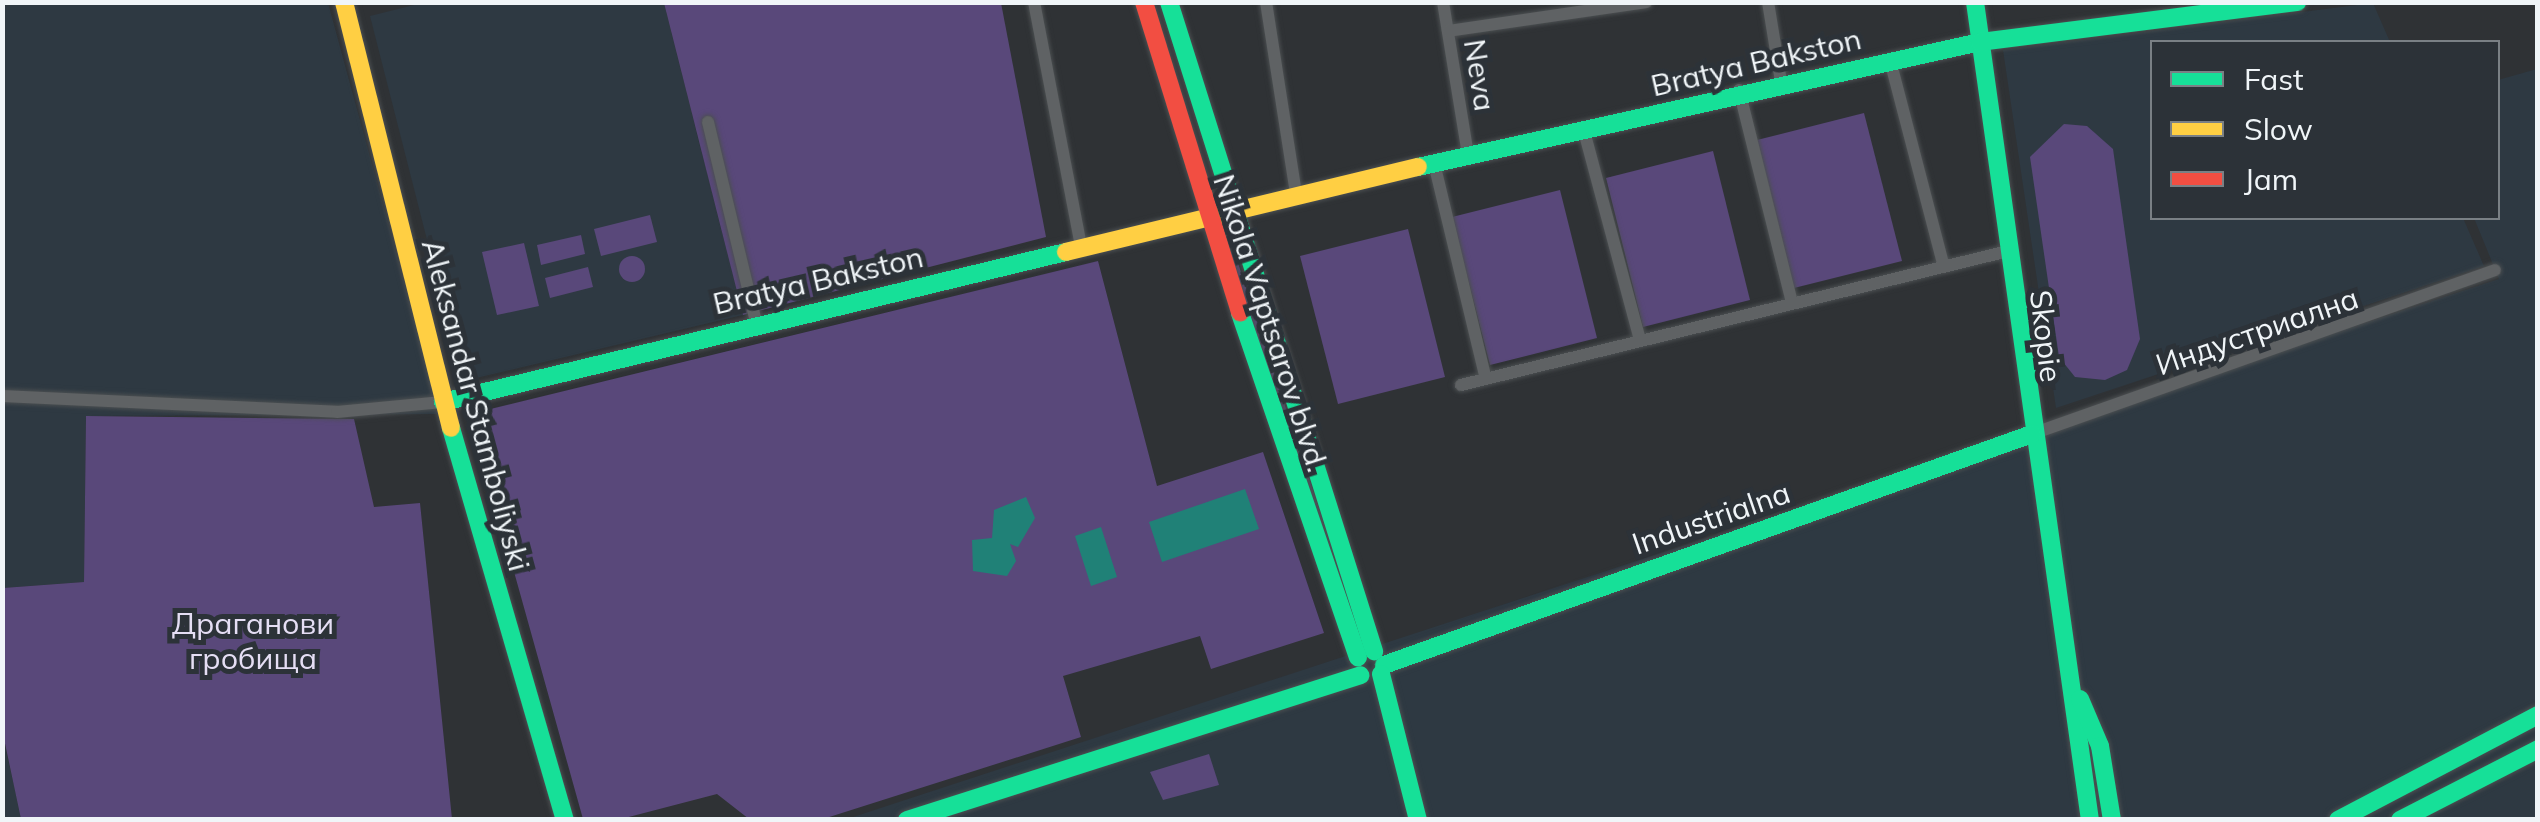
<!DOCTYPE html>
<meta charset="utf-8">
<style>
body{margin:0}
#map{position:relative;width:2540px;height:822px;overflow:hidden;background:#2f3235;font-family:Mulish,sans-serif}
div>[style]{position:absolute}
.built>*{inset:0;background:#2e3942}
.green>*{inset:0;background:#59487a}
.round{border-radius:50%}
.water>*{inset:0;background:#208177}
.roads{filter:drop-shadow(0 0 2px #4b4f51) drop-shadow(0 0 2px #4b4f51)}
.street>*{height:12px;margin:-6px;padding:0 6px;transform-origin:6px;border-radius:6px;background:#5f6264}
.fast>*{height:18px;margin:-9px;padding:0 9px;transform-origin:9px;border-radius:9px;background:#16e098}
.slow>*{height:18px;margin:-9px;padding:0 9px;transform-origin:9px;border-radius:9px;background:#ffcf43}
.jam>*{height:18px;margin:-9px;padding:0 9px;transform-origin:9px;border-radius:9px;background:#f24e42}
span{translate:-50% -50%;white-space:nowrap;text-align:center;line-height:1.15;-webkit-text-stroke:10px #2c3238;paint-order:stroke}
.street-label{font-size:30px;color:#f0f5f8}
.park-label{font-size:30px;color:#e5def4}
.frame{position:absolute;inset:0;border:5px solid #f0f5f8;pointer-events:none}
.legend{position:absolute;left:2150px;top:40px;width:350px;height:180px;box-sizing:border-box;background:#2c3238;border:2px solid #7a8085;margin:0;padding:12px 18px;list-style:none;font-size:30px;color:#f0f5f8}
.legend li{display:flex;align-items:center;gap:20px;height:50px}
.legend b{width:50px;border:2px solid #7a8085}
</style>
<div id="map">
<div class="built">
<div style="clip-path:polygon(3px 3px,328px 3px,440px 414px,86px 416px,84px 582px,3px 588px)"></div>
<div style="clip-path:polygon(422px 3px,664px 3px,743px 315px,463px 381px,370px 16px)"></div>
<div style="clip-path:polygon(2373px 3px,2390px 42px,2152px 42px,2152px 218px,2463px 218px,2484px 266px,2056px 408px,2003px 50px)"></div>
<div style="clip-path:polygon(2537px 69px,2537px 819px,844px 820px,2499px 279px,2474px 218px,2498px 218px,2498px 80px)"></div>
<div style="clip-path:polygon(2px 734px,14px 785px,21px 819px,3px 819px)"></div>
</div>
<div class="green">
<div style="clip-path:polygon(664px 3px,1001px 3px,1046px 237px,743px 315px)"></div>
<div style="clip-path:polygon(1864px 113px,1902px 261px,1794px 288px,1757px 140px)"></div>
<div style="clip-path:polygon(2064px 124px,2087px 126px,2113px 149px,2140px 339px,2127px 370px,2105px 380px,2075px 377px,2059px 357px,2030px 157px)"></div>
<div style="clip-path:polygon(1713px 151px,1750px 300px,1643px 327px,1606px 178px)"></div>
<div style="clip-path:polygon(1560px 190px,1597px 338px,1490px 365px,1452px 217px)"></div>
<div style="clip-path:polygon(650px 215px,657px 242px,601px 256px,594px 229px)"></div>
<div style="clip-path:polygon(1408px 229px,1445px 377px,1338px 404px,1300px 256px)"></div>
<div style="clip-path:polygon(581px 235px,585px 254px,541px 265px,537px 245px)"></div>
<div style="clip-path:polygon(524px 243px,539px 306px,497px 315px,482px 252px)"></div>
<div style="clip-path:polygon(1234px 251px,1354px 615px,1346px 617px,1225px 253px)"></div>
<div class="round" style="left:619px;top:256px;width:26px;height:26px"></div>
<div style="clip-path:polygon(1098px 261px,1157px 486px,1263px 452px,1324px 633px,1211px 669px,1200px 636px,1063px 676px,1081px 737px,823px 819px,749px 819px,717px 794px,621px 819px,583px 819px,470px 414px)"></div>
<div style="clip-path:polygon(588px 267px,593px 287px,550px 298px,545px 278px)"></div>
<div style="clip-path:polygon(86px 416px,354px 419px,374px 507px,420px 503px,452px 819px,21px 819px,3px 734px,3px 588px,84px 582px)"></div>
<div style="clip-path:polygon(1209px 754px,1219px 785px,1163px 800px,1150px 772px)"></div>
</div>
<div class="water">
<div style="clip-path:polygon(1245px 489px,1259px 529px,1162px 562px,1149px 522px)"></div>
<div style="clip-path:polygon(1026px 497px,1035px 518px,1018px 547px,1010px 544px,1016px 561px,1007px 576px,973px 571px,972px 540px,992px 538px,994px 510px)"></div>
<div style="clip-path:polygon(1101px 527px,1117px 577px,1091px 586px,1075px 536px)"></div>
</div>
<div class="roads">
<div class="street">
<div style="left:1034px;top:2px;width:249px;rotate:79.1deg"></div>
<div style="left:1266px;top:2px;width:194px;rotate:81.1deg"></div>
<div style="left:1443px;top:2px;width:155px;rotate:80.7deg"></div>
<div style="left:1768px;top:2px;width:80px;rotate:80.7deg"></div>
<div style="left:1448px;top:31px;width:200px;rotate:-8.3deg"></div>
<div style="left:1890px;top:60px;width:211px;rotate:75.4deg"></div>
<div style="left:1739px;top:90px;width:219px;rotate:76deg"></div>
<div style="left:708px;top:122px;width:206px;rotate:76.5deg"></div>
<div style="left:1584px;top:131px;width:216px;rotate:75deg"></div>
<div style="left:1434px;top:163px;width:222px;rotate:76.5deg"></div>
<div style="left:1461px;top:385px;width:563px;rotate:-13.76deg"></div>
<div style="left:2px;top:396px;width:335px;rotate:2.7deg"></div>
<div style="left:337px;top:412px;width:106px;rotate:-5.4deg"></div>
<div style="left:2032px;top:434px;width:491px;rotate:-19.5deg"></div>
</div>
<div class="fast">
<div style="left:1169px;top:2px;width:681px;rotate:72.47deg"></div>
<div style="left:1975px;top:2px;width:826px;rotate:82deg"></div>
<div style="left:1418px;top:167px;width:576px;rotate:-12.54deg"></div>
<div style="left:1980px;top:42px;width:320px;rotate:-7.2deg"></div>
<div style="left:1240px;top:313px;width:364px;rotate:71.1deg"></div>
<div style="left:443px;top:402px;width:641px;rotate:-13.54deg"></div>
<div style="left:451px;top:428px;width:408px;rotate:73.8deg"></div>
<div style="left:1384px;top:665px;width:688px;rotate:-19.62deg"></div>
<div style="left:1381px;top:674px;width:151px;rotate:75.8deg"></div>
<div style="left:2080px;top:699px;width:51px;rotate:66.9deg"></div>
<div style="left:2100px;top:746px;width:75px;rotate:80.8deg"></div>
<div style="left:907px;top:820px;width:476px;rotate:-17.7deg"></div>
<div style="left:2338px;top:820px;width:226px;rotate:-27.7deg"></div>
<div style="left:2400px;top:820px;width:155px;rotate:-27.2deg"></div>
</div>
<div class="slow">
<div style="left:344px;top:2px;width:439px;rotate:75.9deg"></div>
<div style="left:1066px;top:252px;width:362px;rotate:-13.6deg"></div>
</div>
<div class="jam">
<div style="left:1144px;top:2px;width:325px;rotate:72.8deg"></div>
</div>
</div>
<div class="street-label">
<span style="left:1756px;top:62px;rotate:-13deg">Bratya Bakston</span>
<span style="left:1480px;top:75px;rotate:81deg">Neva</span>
<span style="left:818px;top:280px;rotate:-13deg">Bratya Bakston</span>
<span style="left:1271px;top:323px;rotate:72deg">Nikola Vaptsarov blvd.</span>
<span style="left:2257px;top:331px;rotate:-19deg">Индустриална</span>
<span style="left:2046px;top:336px;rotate:83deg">Skopie</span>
<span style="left:476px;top:405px;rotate:75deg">Aleksandar Stamboliyski</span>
<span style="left:1711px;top:518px;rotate:-19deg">Industrialna</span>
</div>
<div class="park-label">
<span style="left:253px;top:640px">Драганови<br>гробища</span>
</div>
<div class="frame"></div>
<ul class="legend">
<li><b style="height:12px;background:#16e098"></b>Fast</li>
<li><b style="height:12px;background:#ffcf43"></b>Slow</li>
<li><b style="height:12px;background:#f24e42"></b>Jam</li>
</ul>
</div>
